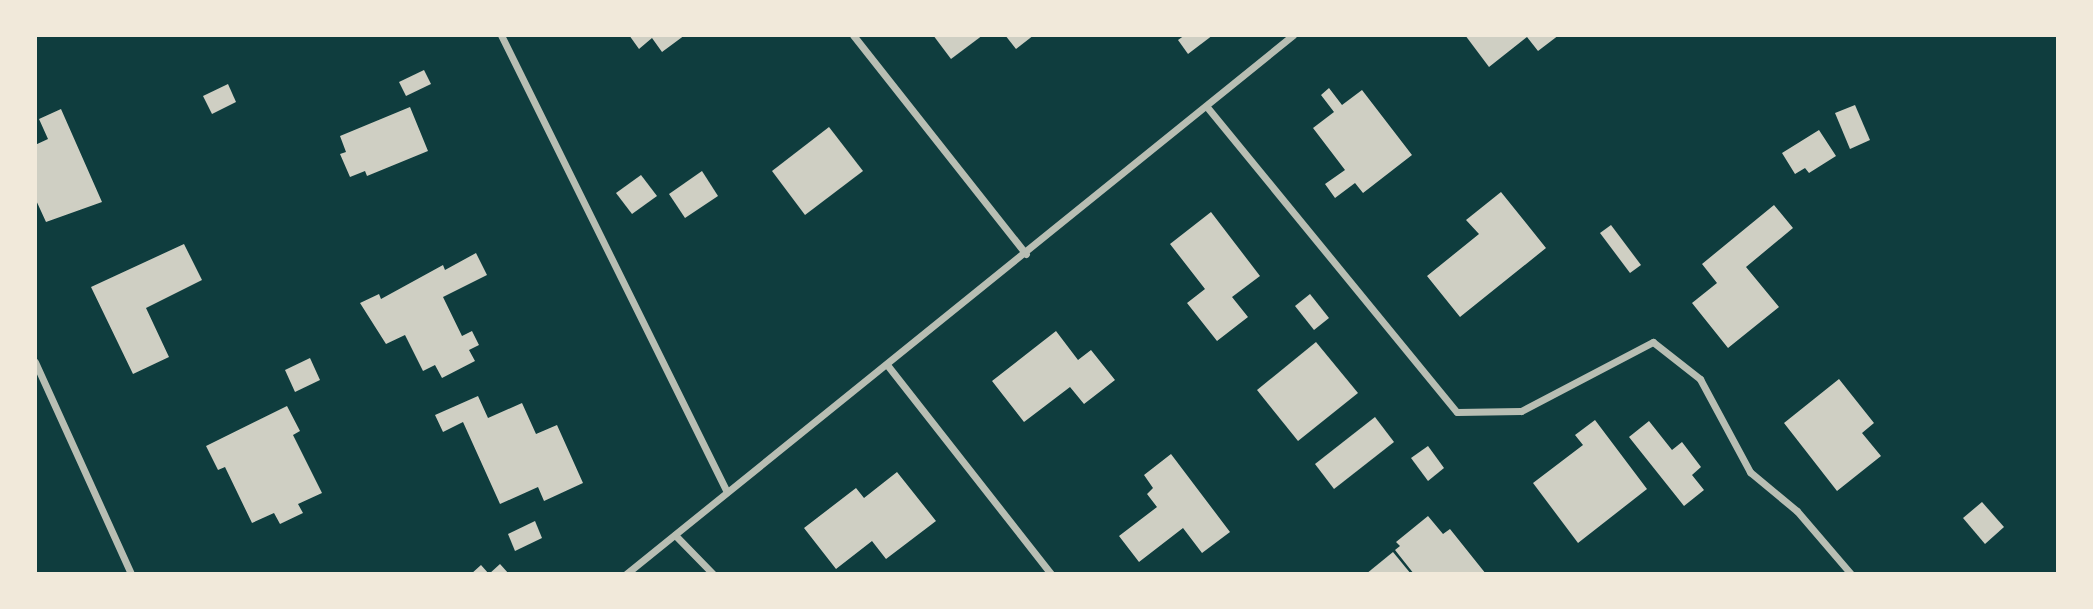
<!DOCTYPE html>
<style>
body{margin:0}
#map{position:relative;width:2093px;height:609px;overflow:hidden;background:#0f3d3e;font-family:"Nunito Sans",sans-serif}
div>[style]{position:absolute}
.building>*{inset:0;background:#cfcfc3}
.minor>*{height:7px;margin:-3.5px;padding:0 3.5px;transform-origin:3.5px;border-radius:3.5px;background:#b8beb3}
span{translate:-50% -50%;white-space:nowrap;text-align:center;line-height:1.15;-webkit-text-stroke:7px #f1e9da;paint-order:stroke}
.frame{position:absolute;inset:0;border:37px solid #f1e9da;pointer-events:none}
</style>
<div id="map">
<div class="building">
<div style="clip-path:polygon(629px 35px,685px 35px,662px 52px,652px 38px,639px 49px)"></div>
<div style="clip-path:polygon(933px 35px,983px 35px,951px 59px)"></div>
<div style="clip-path:polygon(1005px 35px,1034px 35px,1016px 49px)"></div>
<div style="clip-path:polygon(1185px 35px,1213px 35px,1188px 54px,1178px 40px)"></div>
<div style="clip-path:polygon(1465px 35px,1559px 35px,1538px 51px,1527px 37px,1489px 67px)"></div>
<div style="clip-path:polygon(424px 70px,431px 84px,406px 96px,399px 82px)"></div>
<div style="clip-path:polygon(228px 84px,236px 102px,212px 114px,203px 96px)"></div>
<div style="clip-path:polygon(1329px 88px,1342px 105px,1362px 90px,1412px 155px,1363px 193px,1355px 183px,1335px 198px,1325px 184px,1345px 170px,1313px 128px,1334px 112px,1321px 95px)"></div>
<div style="clip-path:polygon(1855px 105px,1870px 140px,1850px 149px,1835px 113px)"></div>
<div style="clip-path:polygon(410px 107px,428px 151px,367px 176px,365px 171px,350px 177px,340px 154px,346px 152px,340px 136px)"></div>
<div style="clip-path:polygon(61px 109px,102px 202px,46px 222px,35px 198px,35px 145px,48px 139px,39px 119px)"></div>
<div style="clip-path:polygon(829px 127px,863px 171px,805px 215px,772px 171px)"></div>
<div style="clip-path:polygon(1819px 130px,1836px 156px,1809px 173px,1805px 168px,1795px 174px,1782px 153px)"></div>
<div style="clip-path:polygon(702px 171px,718px 196px,685px 218px,669px 194px)"></div>
<div style="clip-path:polygon(641px 175px,657px 196px,632px 214px,616px 193px)"></div>
<div style="clip-path:polygon(1501px 192px,1546px 248px,1460px 317px,1427px 276px,1479px 234px,1466px 220px)"></div>
<div style="clip-path:polygon(1774px 205px,1793px 228px,1746px 267px,1779px 307px,1728px 348px,1692px 303px,1717px 283px,1702px 264px)"></div>
<div style="clip-path:polygon(1211px 212px,1260px 276px,1232px 297px,1248px 317px,1217px 341px,1187px 303px,1205px 289px,1170px 244px)"></div>
<div style="clip-path:polygon(1611px 225px,1641px 265px,1630px 273px,1600px 233px)"></div>
<div style="clip-path:polygon(184px 244px,202px 280px,146px 308px,169px 357px,133px 374px,91px 287px)"></div>
<div style="clip-path:polygon(476px 253px,487px 275px,443px 297px,462px 336px,472px 331px,479px 345px,469px 350px,475px 361px,442px 378px,435px 365px,423px 371px,405px 335px,386px 344px,360px 303px,379px 294px,381px 299px,443px 265px,445px 270px)"></div>
<div style="clip-path:polygon(1310px 294px,1329px 318px,1314px 330px,1295px 306px)"></div>
<div style="clip-path:polygon(1056px 331px,1078px 360px,1091px 350px,1115px 380px,1084px 404px,1070px 387px,1024px 422px,992px 381px)"></div>
<div style="clip-path:polygon(1316px 342px,1358px 393px,1298px 441px,1257px 390px)"></div>
<div style="clip-path:polygon(310px 358px,320px 380px,295px 392px,285px 370px)"></div>
<div style="clip-path:polygon(1839px 379px,1874px 423px,1862px 433px,1881px 456px,1837px 491px,1784px 423px)"></div>
<div style="clip-path:polygon(478px 396px,488px 418px,522px 403px,536px 434px,557px 425px,583px 483px,544px 501px,538px 487px,500px 504px,463px 422px,443px 432px,435px 415px)"></div>
<div style="clip-path:polygon(287px 406px,300px 431px,293px 435px,322px 493px,298px 504px,303px 513px,280px 524px,274px 513px,252px 523px,225px 467px,218px 470px,206px 446px)"></div>
<div style="clip-path:polygon(1375px 417px,1394px 442px,1334px 489px,1315px 464px)"></div>
<div style="clip-path:polygon(1595px 420px,1647px 489px,1578px 543px,1533px 483px,1583px 445px,1575px 435px)"></div>
<div style="clip-path:polygon(1649px 421px,1672px 450px,1682px 442px,1701px 467px,1692px 475px,1704px 490px,1684px 506px,1629px 437px)"></div>
<div style="clip-path:polygon(1428px 446px,1444px 468px,1428px 481px,1411px 458px)"></div>
<div style="clip-path:polygon(1171px 454px,1230px 532px,1202px 553px,1183px 528px,1139px 562px,1119px 536px,1157px 507px,1147px 494px,1153px 488px,1144px 475px)"></div>
<div style="clip-path:polygon(897px 472px,936px 521px,886px 559px,872px 541px,836px 569px,804px 528px,856px 488px,864px 498px)"></div>
<div style="clip-path:polygon(1982px 502px,2004px 527px,1985px 544px,1963px 518px)"></div>
<div style="clip-path:polygon(1428px 516px,1443px 534px,1450px 529px,1486px 574px,1414px 574px,1395px 550px,1400px 546px,1396px 542px)"></div>
<div style="clip-path:polygon(535px 521px,542px 538px,515px 551px,508px 534px)"></div>
<div style="clip-path:polygon(1393px 552px,1411px 574px,1366px 574px)"></div>
<div style="clip-path:polygon(500px 564px,509px 574px,471px 574px,481px 565px,489px 574px)"></div>
</div>
<div class="minor">
<div style="left:501px;top:35px;width:508px;rotate:63.69deg"></div>
<div style="left:853px;top:35px;width:279px;rotate:51.7deg"></div>
<div style="left:1207px;top:107px;width:394px;rotate:50.7deg"></div>
<div style="left:1457px;top:412px;width:64px;rotate:-0.9deg"></div>
<div style="left:1521px;top:411px;width:149px;rotate:-27.6deg"></div>
<div style="left:1653px;top:342px;width:60px;rotate:38.2deg"></div>
<div style="left:1700px;top:379px;width:106px;rotate:61.7deg"></div>
<div style="left:1750px;top:472px;width:61px;rotate:39.7deg"></div>
<div style="left:1797px;top:511px;width:83px;rotate:49.4deg"></div>
<div style="left:35px;top:362px;width:233px;rotate:65.6deg"></div>
<div style="left:888px;top:366px;width:264px;rotate:51.9deg"></div>
<div style="left:675px;top:535px;width:54px;rotate:45.7deg"></div>
<div style="left:626px;top:574px;width:858px;rotate:-38.94deg"></div>
</div>
<div class="frame"></div>
</div>
